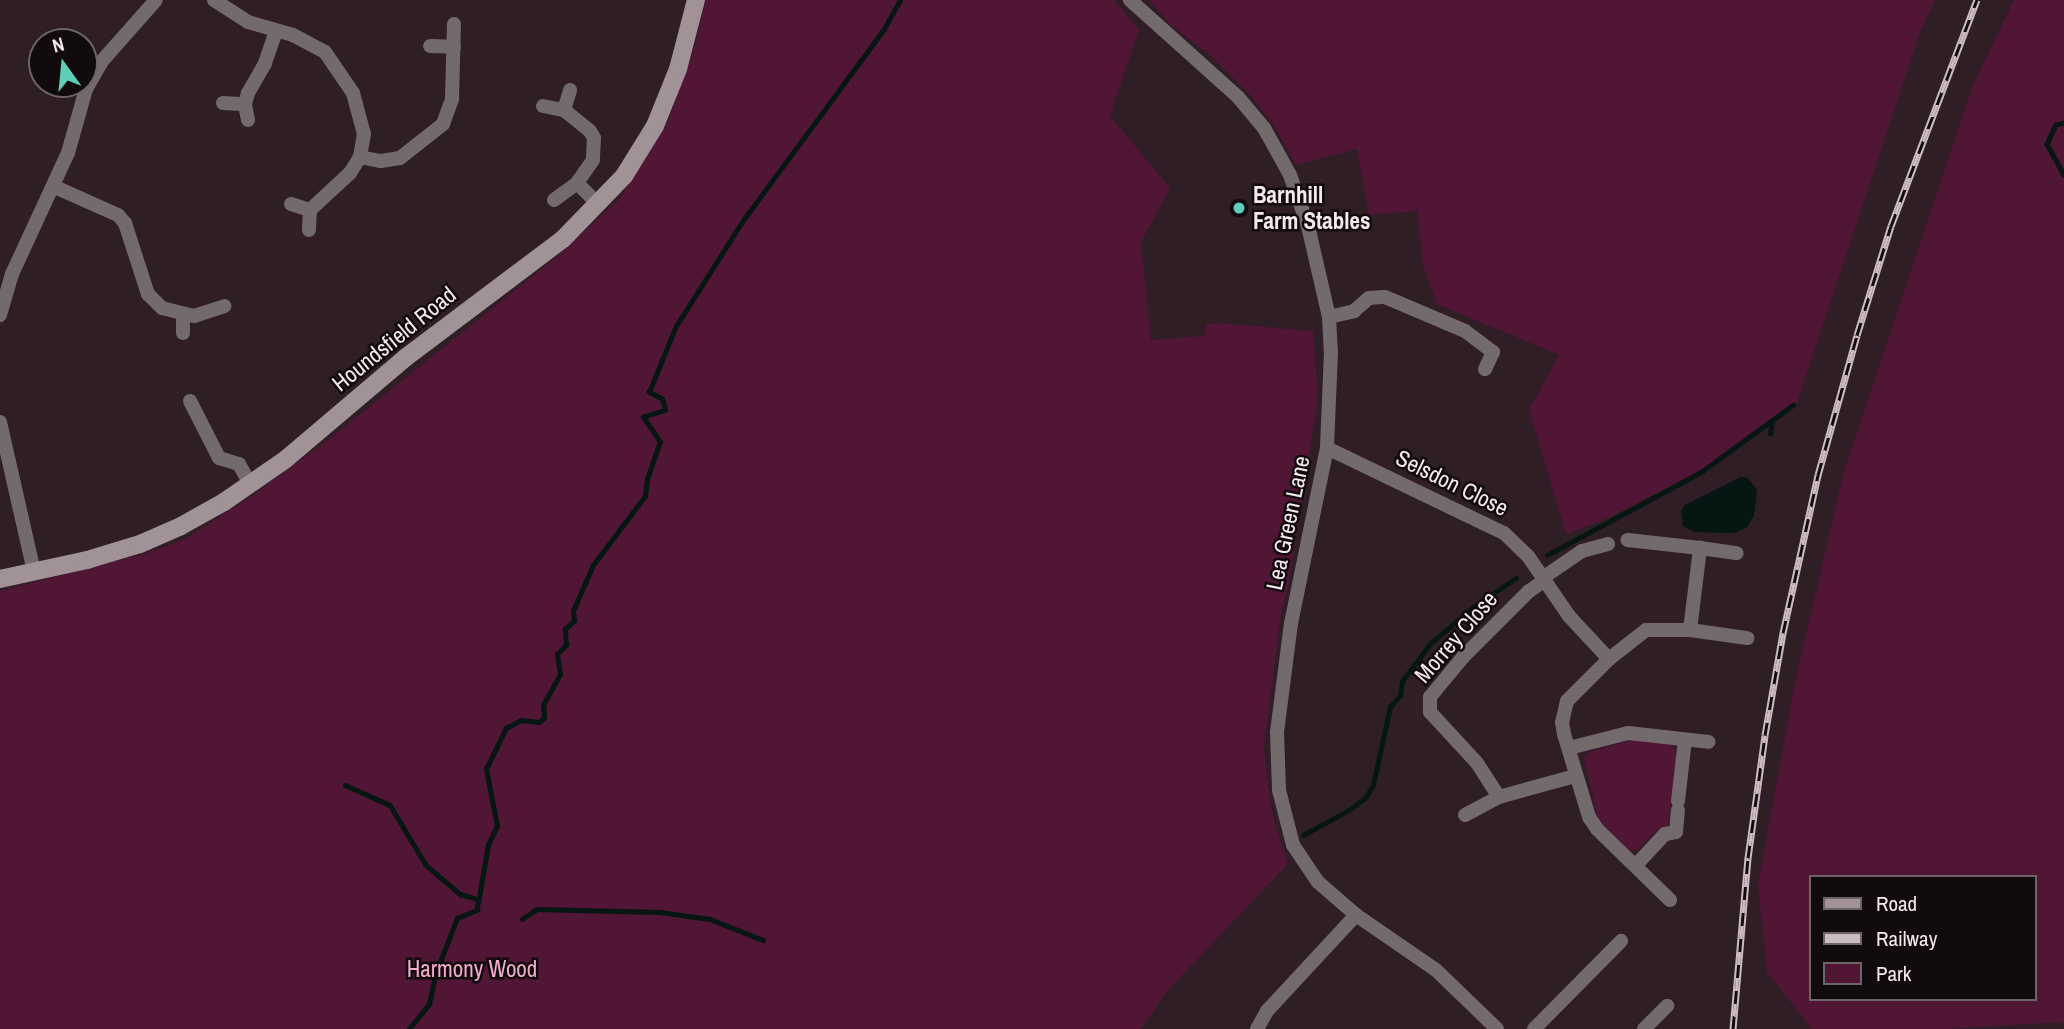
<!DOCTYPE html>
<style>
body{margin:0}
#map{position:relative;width:2064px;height:1029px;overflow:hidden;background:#2f1e25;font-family:"Archivo Narrow",sans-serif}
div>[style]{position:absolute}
.green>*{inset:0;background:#511535}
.water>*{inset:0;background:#051613}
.stream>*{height:4.5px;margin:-2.25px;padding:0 2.25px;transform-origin:2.25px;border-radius:2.25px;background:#051613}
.street>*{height:14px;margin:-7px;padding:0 7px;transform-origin:7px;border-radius:7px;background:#736a6e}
.secondary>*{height:18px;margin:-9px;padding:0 9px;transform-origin:9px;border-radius:9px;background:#a19298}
.rail>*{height:7px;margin-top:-3.5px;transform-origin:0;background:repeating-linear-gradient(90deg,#120b0e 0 13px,#cabcc2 0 26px);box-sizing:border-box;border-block:2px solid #cabcc2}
.dots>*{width:19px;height:19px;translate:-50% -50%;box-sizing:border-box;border:4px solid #120b0e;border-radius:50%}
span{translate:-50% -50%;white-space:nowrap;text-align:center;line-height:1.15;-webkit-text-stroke:5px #120b0e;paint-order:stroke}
.poi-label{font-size:23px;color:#f5e9ee;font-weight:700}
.left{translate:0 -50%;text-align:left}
.street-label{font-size:23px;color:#f5e9ee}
.park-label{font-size:23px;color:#f4aacb}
.legend{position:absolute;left:1809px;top:875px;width:228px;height:126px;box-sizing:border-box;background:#120b0e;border:2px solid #6d6468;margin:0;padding:9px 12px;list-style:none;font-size:21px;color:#f5e9ee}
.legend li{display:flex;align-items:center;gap:14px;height:35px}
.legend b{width:35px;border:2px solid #6d6468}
.north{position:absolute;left:28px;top:28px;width:70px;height:70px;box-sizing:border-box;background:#120b0e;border:2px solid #6d6468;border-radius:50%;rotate:345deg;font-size:19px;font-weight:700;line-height:28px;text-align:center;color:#f5e9ee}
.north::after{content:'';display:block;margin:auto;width:24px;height:32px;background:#5cceba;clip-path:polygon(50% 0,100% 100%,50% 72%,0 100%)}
</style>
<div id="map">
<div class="green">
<div style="clip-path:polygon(706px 0,1114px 0,1139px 30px,1110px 116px,1170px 188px,1141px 242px,1151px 340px,1204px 336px,1207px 324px,1217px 323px,1313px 331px,1318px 397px,1288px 588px,1281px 614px,1264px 749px,1273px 817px,1288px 864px,1167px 991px,1141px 1029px,0 1029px,0 591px,141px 555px,184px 540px,252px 496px,328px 440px,554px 259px,619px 200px,667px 124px,695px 45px)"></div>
<div style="clip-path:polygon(1149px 0,1935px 0,1919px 35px,1797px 403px,1700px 471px,1606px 519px,1566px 534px,1529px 410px,1559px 355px,1437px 304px,1423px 265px,1417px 211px,1369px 215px,1357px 149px,1296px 165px,1273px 124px,1252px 97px,1211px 56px,1172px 26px)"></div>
<div style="clip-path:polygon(evenodd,2014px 0,2064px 0,2064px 1022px,1947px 1029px,1812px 1029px,1767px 972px,1758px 885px,1795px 682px,1844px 471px,1973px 85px,2014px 0,1810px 877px,2034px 877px,2034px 999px,1810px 999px,1810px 877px)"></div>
<div style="clip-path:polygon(1637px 739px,1666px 743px,1672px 745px,1677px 754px,1668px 827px,1656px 831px,1638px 850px,1629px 850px,1598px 819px,1584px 758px,1591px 751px)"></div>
</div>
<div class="water">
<div style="clip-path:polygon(1741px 477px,1748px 478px,1757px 490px,1754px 516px,1747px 527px,1735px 533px,1694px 532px,1683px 526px,1681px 511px,1685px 505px)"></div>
</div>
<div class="stream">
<div style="left:2064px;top:123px;width:8px;rotate:166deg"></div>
<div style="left:2056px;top:125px;width:21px;rotate:115deg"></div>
<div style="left:2047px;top:144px;width:35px;rotate:61deg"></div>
<div style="left:1770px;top:434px;width:13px;rotate:-81deg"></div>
<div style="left:1547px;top:555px;width:175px;rotate:-28.3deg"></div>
<div style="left:1701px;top:472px;width:114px;rotate:-36.1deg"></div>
<div style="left:345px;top:785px;width:49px;rotate:24deg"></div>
<div style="left:390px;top:805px;width:70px;rotate:59deg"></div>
<div style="left:426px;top:865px;width:45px;rotate:40.5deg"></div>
<div style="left:460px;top:894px;width:19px;rotate:16deg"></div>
<div style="left:1303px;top:835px;width:52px;rotate:-28.5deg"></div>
<div style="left:1349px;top:810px;width:21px;rotate:-37deg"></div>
<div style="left:1366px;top:797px;width:14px;rotate:-60deg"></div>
<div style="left:1373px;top:785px;width:80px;rotate:-77.7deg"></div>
<div style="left:1390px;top:707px;width:15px;rotate:-48deg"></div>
<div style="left:1400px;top:696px;width:15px;rotate:-82deg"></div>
<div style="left:1402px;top:681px;width:46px;rotate:-52.9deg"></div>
<div style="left:1430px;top:644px;width:55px;rotate:-40.6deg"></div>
<div style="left:1472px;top:608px;width:53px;rotate:-34.3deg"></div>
<div style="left:478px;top:903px;width:59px;rotate:-80.2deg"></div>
<div style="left:488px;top:845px;width:21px;rotate:-65deg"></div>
<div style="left:497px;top:826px;width:58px;rotate:-100.9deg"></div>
<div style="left:486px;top:769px;width:46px;rotate:-64deg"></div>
<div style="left:506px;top:728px;width:17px;rotate:-28deg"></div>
<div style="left:521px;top:720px;width:18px;rotate:6deg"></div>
<div style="left:539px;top:722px;width:6px;rotate:-39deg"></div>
<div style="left:544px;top:718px;width:13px;rotate:-94deg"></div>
<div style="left:543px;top:705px;width:35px;rotate:-61deg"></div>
<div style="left:560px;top:674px;width:20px;rotate:-99deg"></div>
<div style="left:557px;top:654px;width:13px;rotate:-45deg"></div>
<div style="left:566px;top:645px;width:16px;rotate:-94deg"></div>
<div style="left:565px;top:629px;width:12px;rotate:-42deg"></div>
<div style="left:574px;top:621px;width:10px;rotate:-96deg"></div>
<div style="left:573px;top:611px;width:50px;rotate:-66.5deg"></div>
<div style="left:593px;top:565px;width:86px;rotate:-53deg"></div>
<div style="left:645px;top:496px;width:17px;rotate:-83deg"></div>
<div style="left:647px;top:479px;width:39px;rotate:-71deg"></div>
<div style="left:660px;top:442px;width:30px;rotate:-124deg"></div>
<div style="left:643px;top:417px;width:23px;rotate:-18deg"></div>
<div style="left:665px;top:410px;width:11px;rotate:-105deg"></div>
<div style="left:662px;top:399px;width:15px;rotate:-152deg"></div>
<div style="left:649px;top:392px;width:71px;rotate:-67.8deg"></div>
<div style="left:676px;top:326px;width:127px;rotate:-57.6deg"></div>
<div style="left:744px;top:219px;width:236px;rotate:-53.6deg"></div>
<div style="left:884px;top:29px;width:33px;rotate:-61deg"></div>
<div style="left:522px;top:919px;width:18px;rotate:-34deg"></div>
<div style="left:537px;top:909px;width:123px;rotate:1.4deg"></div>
<div style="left:660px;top:912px;width:50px;rotate:8deg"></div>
<div style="left:710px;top:919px;width:57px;rotate:21.6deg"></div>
<div style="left:409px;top:1029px;width:32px;rotate:-51deg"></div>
<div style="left:429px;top:1004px;width:33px;rotate:-78deg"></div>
<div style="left:436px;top:972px;width:58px;rotate:-68.7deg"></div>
<div style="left:457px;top:918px;width:22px;rotate:-22deg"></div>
<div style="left:477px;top:910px;width:4px;rotate:-90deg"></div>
</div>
<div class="street">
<div style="left:214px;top:0;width:40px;rotate:32.9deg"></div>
<div style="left:248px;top:22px;width:47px;rotate:16.1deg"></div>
<div style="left:293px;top:35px;width:36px;rotate:28deg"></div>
<div style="left:325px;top:52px;width:50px;rotate:55.7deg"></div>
<div style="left:353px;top:93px;width:42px;rotate:75deg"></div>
<div style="left:364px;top:134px;width:23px;rotate:100deg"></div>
<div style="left:360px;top:157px;width:19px;rotate:122deg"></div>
<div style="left:350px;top:173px;width:54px;rotate:137.2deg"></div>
<div style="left:310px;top:210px;width:20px;rotate:93deg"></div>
<div style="left:1130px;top:0;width:145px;rotate:41.9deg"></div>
<div style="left:1238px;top:97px;width:40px;rotate:50deg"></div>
<div style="left:1264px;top:128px;width:54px;rotate:61deg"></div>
<div style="left:1290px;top:175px;width:54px;rotate:70.6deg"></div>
<div style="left:1308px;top:226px;width:93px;rotate:77deg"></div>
<div style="left:1329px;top:317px;width:35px;rotate:87deg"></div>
<div style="left:1331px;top:352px;width:96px;rotate:92.4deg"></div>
<div style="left:1327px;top:448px;width:179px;rotate:101.6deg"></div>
<div style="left:1291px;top:623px;width:110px;rotate:97.3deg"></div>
<div style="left:1277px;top:732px;width:58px;rotate:88deg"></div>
<div style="left:1279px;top:790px;width:57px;rotate:75.7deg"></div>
<div style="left:1293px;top:845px;width:45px;rotate:56deg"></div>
<div style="left:1318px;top:882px;width:50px;rotate:41deg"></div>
<div style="left:1356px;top:915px;width:97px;rotate:34.5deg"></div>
<div style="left:1436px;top:970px;width:85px;rotate:44deg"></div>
<div style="left:430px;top:46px;width:24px;rotate:2deg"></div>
<div style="left:73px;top:84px;width:14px;rotate:21deg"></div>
<div style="left:223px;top:103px;width:22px;rotate:3deg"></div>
<div style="left:543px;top:106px;width:21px;rotate:11deg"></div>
<div style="left:564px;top:110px;width:33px;rotate:39deg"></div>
<div style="left:590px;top:131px;width:8px;rotate:60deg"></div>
<div style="left:594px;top:138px;width:22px;rotate:93deg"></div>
<div style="left:593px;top:160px;width:28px;rotate:125deg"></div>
<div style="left:577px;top:183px;width:31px;rotate:45deg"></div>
<div style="left:564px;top:110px;width:21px;rotate:-73deg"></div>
<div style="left:248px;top:120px;width:16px;rotate:-101deg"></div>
<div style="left:245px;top:104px;width:11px;rotate:-75deg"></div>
<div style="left:248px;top:93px;width:34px;rotate:-60deg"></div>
<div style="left:265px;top:63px;width:34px;rotate:-71deg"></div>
<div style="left:360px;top:157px;width:21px;rotate:11deg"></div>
<div style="left:381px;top:161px;width:19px;rotate:-9deg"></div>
<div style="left:400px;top:158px;width:55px;rotate:-38.3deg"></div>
<div style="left:443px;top:124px;width:27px;rotate:-70deg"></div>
<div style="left:452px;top:99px;width:75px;rotate:-88.5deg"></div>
<div style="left:55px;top:187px;width:69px;rotate:24deg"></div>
<div style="left:118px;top:215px;width:11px;rotate:49deg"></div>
<div style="left:125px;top:223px;width:75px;rotate:72.1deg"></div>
<div style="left:148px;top:294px;width:20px;rotate:45deg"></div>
<div style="left:162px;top:308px;width:33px;rotate:14deg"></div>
<div style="left:194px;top:316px;width:32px;rotate:-18deg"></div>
<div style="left:554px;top:200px;width:29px;rotate:-36deg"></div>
<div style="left:291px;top:204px;width:20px;rotate:18deg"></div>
<div style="left:0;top:315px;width:43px;rotate:-73.7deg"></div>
<div style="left:12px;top:274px;width:133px;rotate:-65.2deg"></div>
<div style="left:68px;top:153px;width:66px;rotate:-74.3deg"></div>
<div style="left:86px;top:89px;width:32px;rotate:-60deg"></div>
<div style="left:102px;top:61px;width:81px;rotate:-48.5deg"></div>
<div style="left:183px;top:316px;width:17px;rotate:90deg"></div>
<div style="left:1329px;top:317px;width:26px;rotate:-13deg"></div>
<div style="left:1354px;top:311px;width:20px;rotate:-41deg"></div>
<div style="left:1369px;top:298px;width:16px;rotate:-4deg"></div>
<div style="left:1385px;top:297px;width:87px;rotate:23deg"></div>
<div style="left:1465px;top:331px;width:35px;rotate:37deg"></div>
<div style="left:1493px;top:352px;width:19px;rotate:115deg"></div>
<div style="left:190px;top:401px;width:64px;rotate:63deg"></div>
<div style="left:219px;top:458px;width:21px;rotate:17deg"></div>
<div style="left:239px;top:464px;width:23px;rotate:61deg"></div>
<div style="left:0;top:422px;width:154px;rotate:77.2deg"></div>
<div style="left:1327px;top:448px;width:196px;rotate:25.7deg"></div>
<div style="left:1504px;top:533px;width:33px;rotate:44deg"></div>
<div style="left:1528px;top:556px;width:73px;rotate:55.7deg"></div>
<div style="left:1569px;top:616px;width:59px;rotate:47.1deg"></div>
<div style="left:1609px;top:659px;width:59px;rotate:135deg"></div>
<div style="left:1567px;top:701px;width:22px;rotate:103deg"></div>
<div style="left:1562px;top:722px;width:12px;rotate:81deg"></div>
<div style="left:1564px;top:734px;width:87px;rotate:73.2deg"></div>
<div style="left:1589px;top:817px;width:14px;rotate:56deg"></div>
<div style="left:1597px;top:829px;width:102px;rotate:44.2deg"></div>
<div style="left:1700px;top:548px;width:37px;rotate:8deg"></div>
<div style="left:1544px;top:577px;width:46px;rotate:-34.4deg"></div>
<div style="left:1582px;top:551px;width:27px;rotate:-15deg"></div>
<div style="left:1545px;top:580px;width:19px;rotate:145deg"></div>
<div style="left:1529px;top:591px;width:93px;rotate:135deg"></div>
<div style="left:1463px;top:657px;width:52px;rotate:129.5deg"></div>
<div style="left:1430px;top:697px;width:15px;rotate:90deg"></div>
<div style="left:1430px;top:712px;width:69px;rotate:47.3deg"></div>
<div style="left:1477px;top:763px;width:40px;rotate:57.1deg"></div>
<div style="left:1499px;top:797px;width:79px;rotate:-15.4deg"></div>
<div style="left:1690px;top:630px;width:58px;rotate:8deg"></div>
<div style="left:1609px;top:659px;width:47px;rotate:-38.1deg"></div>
<div style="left:1646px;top:630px;width:44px"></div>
<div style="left:1690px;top:630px;width:83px;rotate:-83deg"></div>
<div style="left:1700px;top:548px;width:73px;rotate:-173.7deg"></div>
<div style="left:1569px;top:748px;width:61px;rotate:-14.3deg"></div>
<div style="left:1628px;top:733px;width:81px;rotate:6.3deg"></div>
<div style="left:1678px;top:801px;width:61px;rotate:-83.5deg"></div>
<div style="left:1465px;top:815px;width:38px;rotate:-28deg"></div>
<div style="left:1636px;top:865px;width:42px;rotate:-46.9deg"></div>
<div style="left:1665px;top:834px;width:11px;rotate:-10deg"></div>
<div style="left:1676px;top:832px;width:22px;rotate:-85deg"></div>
<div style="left:1257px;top:1029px;width:21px;rotate:-61deg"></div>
<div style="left:1267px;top:1011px;width:131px;rotate:-47.2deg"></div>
<div style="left:1534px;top:1029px;width:124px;rotate:-45.3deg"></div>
<div style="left:1644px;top:1029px;width:33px;rotate:-45deg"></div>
</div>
<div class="secondary">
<div style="left:0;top:579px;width:89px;rotate:-12.3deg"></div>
<div style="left:87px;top:560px;width:55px;rotate:-16.8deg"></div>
<div style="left:140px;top:544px;width:45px;rotate:-23.7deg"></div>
<div style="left:181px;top:526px;width:49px;rotate:-29.2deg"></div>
<div style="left:224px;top:502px;width:75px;rotate:-34.7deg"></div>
<div style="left:286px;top:459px;width:156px;rotate:-40.3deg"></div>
<div style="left:405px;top:358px;width:198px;rotate:-37deg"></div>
<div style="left:563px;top:239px;width:88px;rotate:-45.9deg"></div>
<div style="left:624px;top:176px;width:59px;rotate:-58.2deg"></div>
<div style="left:655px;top:126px;width:61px;rotate:-68deg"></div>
<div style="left:678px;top:69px;width:71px;rotate:-75.4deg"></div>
</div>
<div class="rail">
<div style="left:1733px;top:1029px;width:172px;rotate:-85deg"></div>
<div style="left:1748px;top:858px;width:124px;rotate:-82.1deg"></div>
<div style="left:1765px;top:735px;width:104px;rotate:-80deg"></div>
<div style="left:1783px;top:633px;width:162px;rotate:-77.5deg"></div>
<div style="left:1818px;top:475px;width:145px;rotate:-74.4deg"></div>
<div style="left:1857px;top:335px;width:114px;rotate:-72.7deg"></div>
<div style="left:1891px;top:226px;width:242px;rotate:-69.2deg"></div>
</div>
<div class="dots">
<div style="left:1239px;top:208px;background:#5cceba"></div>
</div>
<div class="poi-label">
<span class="left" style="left:1253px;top:208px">Barnhill<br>Farm Stables</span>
</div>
<div class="street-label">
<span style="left:394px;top:339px;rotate:-39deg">Houndsfield Road</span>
<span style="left:1452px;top:483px;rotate:26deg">Selsdon Close</span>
<span style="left:1288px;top:523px;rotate:-78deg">Lea Green Lane</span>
<span style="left:1456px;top:637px;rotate:-49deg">Morrey Close</span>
</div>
<div class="park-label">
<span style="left:472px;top:969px">Harmony Wood</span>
</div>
<ul class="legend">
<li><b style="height:9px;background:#a19298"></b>Road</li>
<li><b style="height:9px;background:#cabcc2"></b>Railway</li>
<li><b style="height:19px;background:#511535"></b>Park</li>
</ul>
<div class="north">N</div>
</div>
